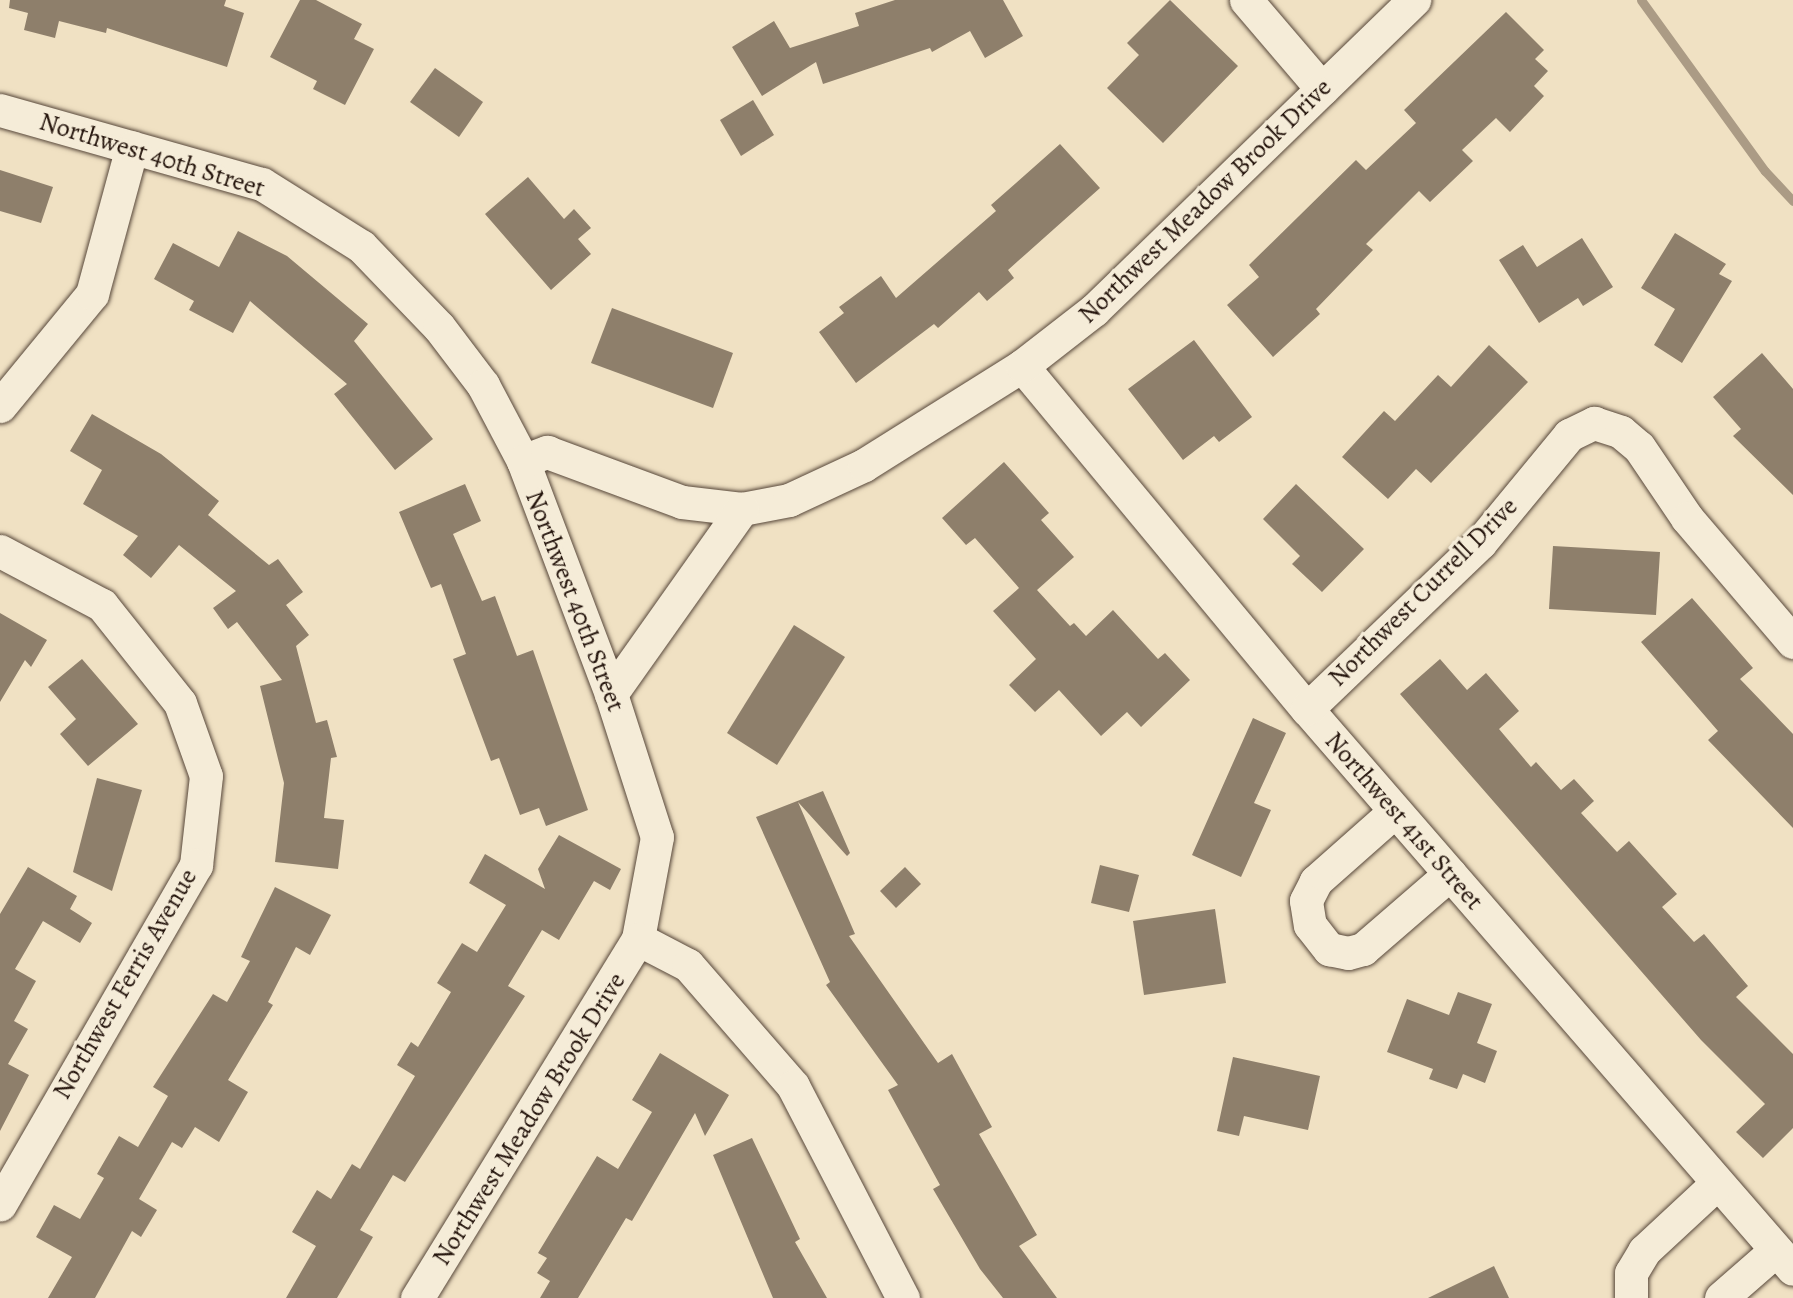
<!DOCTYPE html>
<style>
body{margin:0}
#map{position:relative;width:1793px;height:1298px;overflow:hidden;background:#f0e1c3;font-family:Alegreya,serif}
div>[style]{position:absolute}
.stream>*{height:9px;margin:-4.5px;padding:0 4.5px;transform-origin:4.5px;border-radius:4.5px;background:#ab9b85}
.building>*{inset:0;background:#8e7f6b}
.roads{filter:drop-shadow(0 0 2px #57473a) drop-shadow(0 0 2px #57473a)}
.minor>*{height:33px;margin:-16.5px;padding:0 16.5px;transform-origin:16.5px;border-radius:16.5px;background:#f5ecd8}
span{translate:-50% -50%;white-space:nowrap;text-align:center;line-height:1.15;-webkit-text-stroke:7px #f5ecd8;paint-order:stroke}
.street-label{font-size:26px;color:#24140c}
</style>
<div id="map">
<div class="stream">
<div style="left:1641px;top:0;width:211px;rotate:54.1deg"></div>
<div style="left:1765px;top:171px;width:41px;rotate:47deg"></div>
</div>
<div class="building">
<div style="clip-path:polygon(10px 0,226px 0,224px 6px,244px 13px,227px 67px,107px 28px,106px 33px,59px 21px,55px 38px,24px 30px,28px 13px,9px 8px)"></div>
<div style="clip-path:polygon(300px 0,316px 0,362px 24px,354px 39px,374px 49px,345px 105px,313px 89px,317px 81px,270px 57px)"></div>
<div style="clip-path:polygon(895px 0,1003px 0,1023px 36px,985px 58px,970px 31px,932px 52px,930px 48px,823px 84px,816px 62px,762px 96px,732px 47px,774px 21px,790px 48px,859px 26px,855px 13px)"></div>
<div style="clip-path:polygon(1170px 0,1238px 66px,1163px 143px,1107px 88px,1139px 55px,1127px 43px)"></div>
<div style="clip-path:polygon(1506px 12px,1544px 50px,1535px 59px,1548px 71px,1534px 86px,1544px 96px,1510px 132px,1496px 118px,1462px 150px,1473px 161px,1430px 202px,1419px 191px,1366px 244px,1373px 250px,1316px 309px,1320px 314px,1273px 357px,1227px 305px,1259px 277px,1249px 265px,1356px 160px,1366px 170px,1416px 123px,1404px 110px)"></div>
<div style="clip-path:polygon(435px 68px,483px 102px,459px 137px,410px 102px)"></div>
<div style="clip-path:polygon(753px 100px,774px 135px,741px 156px,720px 120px)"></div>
<div style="clip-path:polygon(1060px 144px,1100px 188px,1008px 270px,1014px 278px,987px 301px,979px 292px,938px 328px,934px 324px,856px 383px,819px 332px,844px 313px,839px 307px,881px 276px,896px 298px,996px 211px,991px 205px)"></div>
<div style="clip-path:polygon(0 170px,53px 187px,41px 223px,0 211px)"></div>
<div style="clip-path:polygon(528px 177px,564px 219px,574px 209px,591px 228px,578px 239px,591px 254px,551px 290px,485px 214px)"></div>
<div style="clip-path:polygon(238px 231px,287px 256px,368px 324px,354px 341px,433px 439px,395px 470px,334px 394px,347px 384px,250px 301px,233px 333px,189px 310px,194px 301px,154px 279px,173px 243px,219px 267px)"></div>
<div style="clip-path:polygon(1675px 233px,1726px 264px,1719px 274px,1732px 281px,1682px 363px,1654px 345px,1675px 309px,1641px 288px)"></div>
<div style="clip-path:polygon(1582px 238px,1613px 287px,1583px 306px,1578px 298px,1539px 323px,1499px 260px,1523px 245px,1537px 267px)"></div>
<div style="clip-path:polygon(612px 308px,733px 353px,713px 408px,591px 363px)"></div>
<div style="clip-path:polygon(1194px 340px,1252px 417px,1219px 442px,1214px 436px,1183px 460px,1128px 389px)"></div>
<div style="clip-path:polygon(1489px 345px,1528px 382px,1431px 483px,1416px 469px,1388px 499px,1342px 457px,1384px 411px,1395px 421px,1438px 375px,1451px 387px)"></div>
<div style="clip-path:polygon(1762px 353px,1793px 389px,1793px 495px,1733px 436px,1741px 429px,1713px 397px)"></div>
<div style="clip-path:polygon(92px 414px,161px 454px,219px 501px,208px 515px,269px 565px,278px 559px,303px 592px,286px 605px,309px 635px,296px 646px,316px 723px,327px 720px,337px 757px,331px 758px,324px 818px,344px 820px,338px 869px,275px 862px,284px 783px,260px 686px,282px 680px,237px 622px,228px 629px,213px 608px,236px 591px,179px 545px,151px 578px,123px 555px,138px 536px,83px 504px,102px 470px,70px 451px)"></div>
<div style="clip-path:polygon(1004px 462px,1049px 513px,1041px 520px,1074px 557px,1037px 590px,1070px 626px,1074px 623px,1086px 636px,1113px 610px,1158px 659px,1165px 653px,1190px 680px,1141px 727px,1127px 712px,1101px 736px,1059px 690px,1035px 712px,1009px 685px,1036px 659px,993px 611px,1019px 588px,975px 538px,966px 545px,942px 518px)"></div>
<div style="clip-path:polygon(465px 484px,481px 521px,453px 534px,482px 601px,495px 596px,517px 656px,533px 650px,588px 810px,546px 826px,539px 808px,520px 815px,499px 758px,491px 761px,453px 659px,466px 654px,441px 584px,431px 588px,399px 512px)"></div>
<div style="clip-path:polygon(1296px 484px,1364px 549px,1322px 592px,1292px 564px,1300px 556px,1263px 519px)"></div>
<div style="clip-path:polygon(1553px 546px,1660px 552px,1656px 615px,1549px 609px)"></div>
<div style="clip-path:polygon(1692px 598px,1753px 668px,1740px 679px,1793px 734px,1793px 828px,1708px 740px,1718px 731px,1641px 642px)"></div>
<div style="clip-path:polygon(0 613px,47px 640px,31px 667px,25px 660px,0 702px)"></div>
<div style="clip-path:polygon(794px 625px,845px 657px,777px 765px,727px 733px)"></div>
<div style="clip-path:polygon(82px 659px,138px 724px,88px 766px,60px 734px,76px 719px,48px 687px)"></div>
<div style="clip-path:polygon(1440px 659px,1467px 690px,1486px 673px,1519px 711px,1499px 729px,1531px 767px,1536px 762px,1561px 790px,1574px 779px,1594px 801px,1581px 813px,1617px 852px,1629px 841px,1677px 894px,1662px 907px,1694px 942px,1704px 934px,1748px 986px,1736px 997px,1793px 1054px,1793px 1128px,1763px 1158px,1736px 1132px,1765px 1104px,1701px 1040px,1400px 694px)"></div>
<div style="clip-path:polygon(1253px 718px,1286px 733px,1254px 803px,1271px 810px,1241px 877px,1192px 855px)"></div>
<div style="clip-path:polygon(97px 778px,142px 790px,112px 891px,73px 872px)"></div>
<div style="clip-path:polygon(823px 791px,850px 853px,847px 856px,798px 802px,855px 934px,849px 936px,938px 1063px,952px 1054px,992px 1127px,979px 1134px,1037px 1235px,1019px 1246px,1057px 1298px,1003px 1298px,980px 1269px,933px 1189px,940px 1185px,888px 1090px,898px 1085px,826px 985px,830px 982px,756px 817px)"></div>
<div style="clip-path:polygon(559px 835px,621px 869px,610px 890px,594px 881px,559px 940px,542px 930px,508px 986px,525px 996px,405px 1182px,393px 1175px,360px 1230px,373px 1237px,337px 1298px,286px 1298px,316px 1246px,292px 1232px,317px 1190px,331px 1199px,352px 1164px,360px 1169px,415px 1076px,397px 1065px,411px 1042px,418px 1047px,451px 992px,437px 983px,462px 943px,477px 952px,506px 905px,469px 883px,485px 854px,545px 889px,538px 869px)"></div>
<div style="clip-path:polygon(1100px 865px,1139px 875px,1129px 912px,1091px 903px)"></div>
<div style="clip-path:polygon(28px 867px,77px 896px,70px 909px,92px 923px,80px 943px,43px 921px,15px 969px,36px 981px,14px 1021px,28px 1029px,8px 1064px,29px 1075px,0 1131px,0 914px)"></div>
<div style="clip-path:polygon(905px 867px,921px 884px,896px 908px,880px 891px)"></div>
<div style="clip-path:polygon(275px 887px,331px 915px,310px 955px,296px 947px,268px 1002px,273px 1005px,228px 1080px,248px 1092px,219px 1142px,195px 1127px,182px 1148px,172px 1142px,139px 1199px,157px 1210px,141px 1237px,132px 1231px,95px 1298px,48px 1298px,72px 1257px,36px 1237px,54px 1205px,80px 1219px,104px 1178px,97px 1174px,119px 1136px,138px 1147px,168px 1096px,153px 1087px,213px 994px,227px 1002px,250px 961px,241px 957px)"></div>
<div style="clip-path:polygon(1215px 909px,1226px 983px,1144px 995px,1133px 921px)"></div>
<div style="clip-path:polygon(1458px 992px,1492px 1004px,1477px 1043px,1497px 1051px,1485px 1083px,1463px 1074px,1457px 1089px,1429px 1079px,1433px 1069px,1387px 1052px,1407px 999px,1449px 1015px)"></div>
<div style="clip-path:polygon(660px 1053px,729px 1095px,705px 1136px,695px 1113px,632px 1221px,626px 1218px,578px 1298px,540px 1298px,550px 1281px,537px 1273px,547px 1258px,538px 1253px,597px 1156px,618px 1169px,652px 1112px,632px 1100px)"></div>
<div style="clip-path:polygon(1233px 1057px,1320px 1076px,1308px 1130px,1244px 1116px,1239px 1136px,1217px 1131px)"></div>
<div style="clip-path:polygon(752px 1138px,800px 1239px,795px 1242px,827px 1298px,773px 1298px,713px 1155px)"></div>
<div style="clip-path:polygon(1494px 1266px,1509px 1298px,1428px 1298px)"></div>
</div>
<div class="roads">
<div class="minor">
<div style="left:1246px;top:0;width:117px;rotate:49.5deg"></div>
<div style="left:0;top:110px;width:272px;rotate:15.8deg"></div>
<div style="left:262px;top:184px;width:117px;rotate:32.1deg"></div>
<div style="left:361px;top:246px;width:112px;rotate:46.1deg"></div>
<div style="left:439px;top:327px;width:73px;rotate:52.8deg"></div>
<div style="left:483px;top:385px;width:86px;rotate:62.2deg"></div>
<div style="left:523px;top:461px;width:249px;rotate:69.3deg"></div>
<div style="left:611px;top:694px;width:150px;rotate:72.2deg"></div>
<div style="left:657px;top:837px;width:104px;rotate:100.6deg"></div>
<div style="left:638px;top:939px;width:422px;rotate:121.6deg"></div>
<div style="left:1022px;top:366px;width:446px;rotate:50.3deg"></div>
<div style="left:1307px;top:709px;width:741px;rotate:49.05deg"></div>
<div style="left:0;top:406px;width:145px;rotate:-50.6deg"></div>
<div style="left:92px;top:294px;width:152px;rotate:-74.8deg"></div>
<div style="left:523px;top:461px;width:26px;rotate:-21deg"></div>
<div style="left:547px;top:452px;width:144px;rotate:20.3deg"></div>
<div style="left:682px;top:502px;width:60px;rotate:6.7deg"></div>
<div style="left:742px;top:509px;width:48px;rotate:-10.8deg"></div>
<div style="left:789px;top:500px;width:83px;rotate:-25deg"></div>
<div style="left:864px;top:465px;width:186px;rotate:-32.1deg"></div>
<div style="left:1022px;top:366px;width:91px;rotate:-37.9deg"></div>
<div style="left:1094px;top:310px;width:446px;rotate:-44.1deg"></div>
<div style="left:0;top:551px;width:115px;rotate:27.9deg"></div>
<div style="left:102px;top:605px;width:125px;rotate:51.5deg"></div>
<div style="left:180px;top:703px;width:77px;rotate:70.4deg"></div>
<div style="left:206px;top:776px;width:90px;rotate:96.4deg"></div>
<div style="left:196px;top:865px;width:392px;rotate:120deg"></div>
<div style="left:611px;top:694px;width:227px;rotate:-54.7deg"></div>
<div style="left:1307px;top:709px;width:240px;rotate:-43.8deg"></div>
<div style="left:1480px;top:543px;width:140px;rotate:-50.5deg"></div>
<div style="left:1569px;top:435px;width:28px;rotate:-26deg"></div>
<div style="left:1594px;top:423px;width:28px;rotate:18deg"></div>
<div style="left:1621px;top:432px;width:23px;rotate:40deg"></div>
<div style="left:1639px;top:447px;width:86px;rotate:55.9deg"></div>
<div style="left:1687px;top:518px;width:163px;rotate:49.5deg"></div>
<div style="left:1395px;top:811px;width:106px;rotate:138.5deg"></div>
<div style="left:1316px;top:881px;width:22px;rotate:117deg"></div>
<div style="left:1306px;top:901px;width:24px;rotate:81deg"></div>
<div style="left:1310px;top:925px;width:31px;rotate:52deg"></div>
<div style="left:1329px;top:949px;width:19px;rotate:12deg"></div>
<div style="left:1348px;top:953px;width:16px;rotate:-15deg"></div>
<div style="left:1363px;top:949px;width:115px;rotate:-40.8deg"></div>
<div style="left:638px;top:939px;width:56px;rotate:27.5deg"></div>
<div style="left:688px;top:965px;width:160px;rotate:49deg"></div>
<div style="left:793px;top:1086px;width:239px;rotate:62.6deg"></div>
<div style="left:1631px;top:1298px;width:25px;rotate:-90deg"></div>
<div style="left:1631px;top:1273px;width:26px;rotate:-59deg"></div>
<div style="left:1644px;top:1251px;width:98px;rotate:-42.9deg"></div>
<div style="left:1721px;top:1298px;width:73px;rotate:-41.1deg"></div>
</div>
</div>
<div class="street-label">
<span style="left:152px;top:155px;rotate:17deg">Northwest 40th Street</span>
<span style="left:1205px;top:201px;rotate:-44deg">Northwest Meadow Brook Drive</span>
<span style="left:1423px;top:592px;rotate:-45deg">Northwest Currell Drive</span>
<span style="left:575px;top:601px;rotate:69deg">Northwest 40th Street</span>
<span style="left:1404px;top:821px;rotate:49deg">Northwest 41st Street</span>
<span style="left:125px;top:984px;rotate:-60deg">Northwest Ferris Avenue</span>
<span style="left:529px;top:1119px;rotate:-58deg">Northwest Meadow Brook Drive</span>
</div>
</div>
